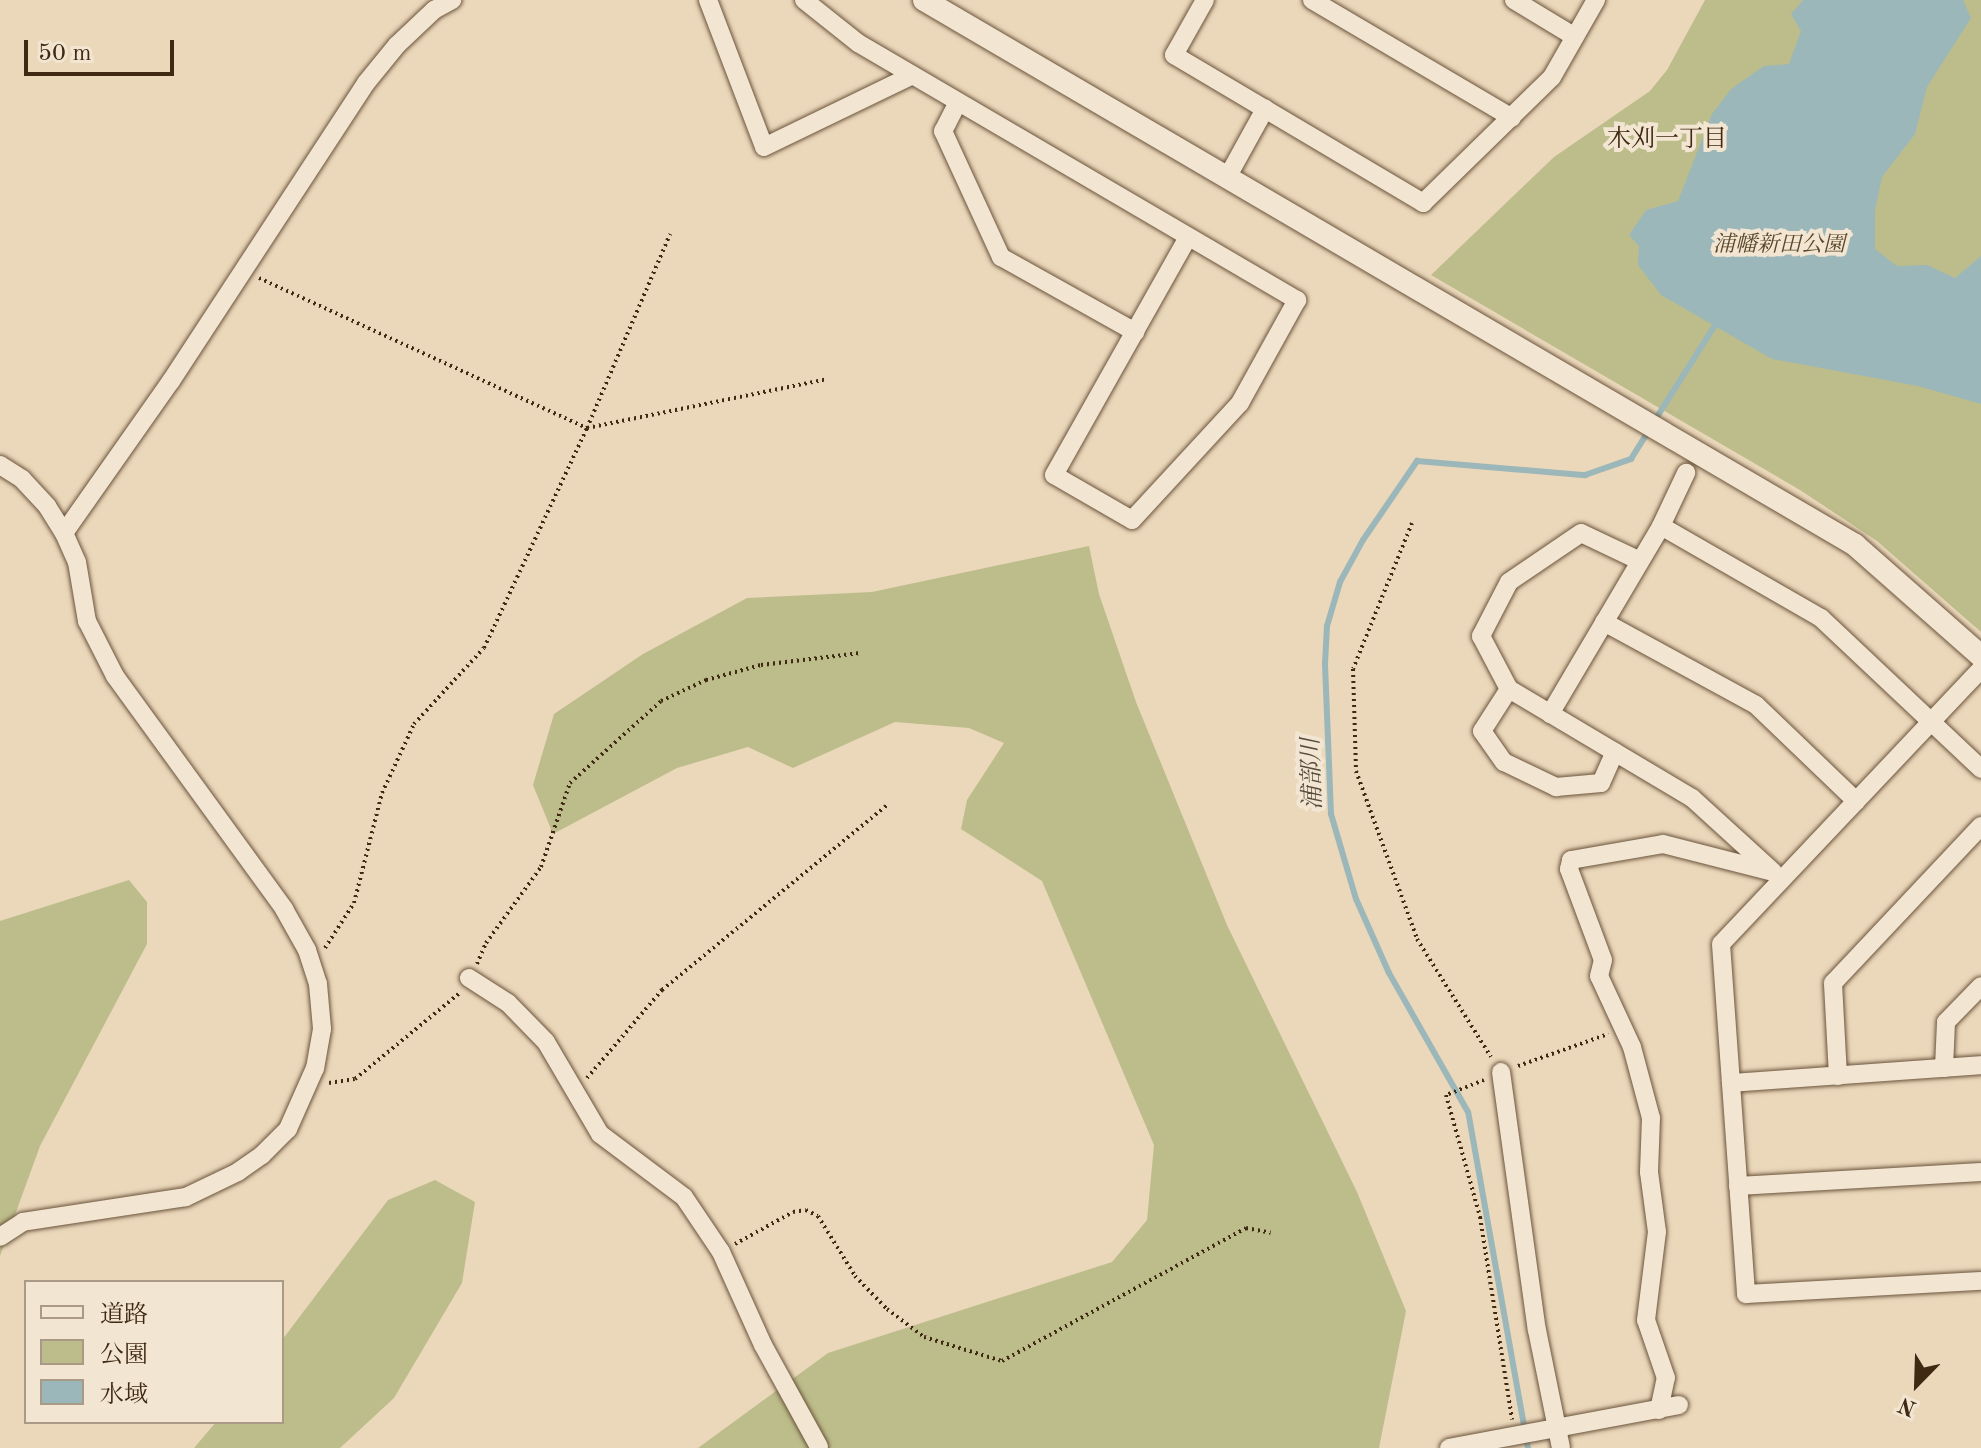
<!DOCTYPE html>
<meta charset="utf-8">
<style>
body{margin:0}
#map{position:relative;width:1981px;height:1448px;overflow:hidden;background:#ebd7ba;font-family:"Old Standard TT","Noto Serif JP",serif}
div>[style]{position:absolute}
.green>*{inset:0;background:#bdbd8b}
.water>*{inset:0;background:#9bb7b9}
.stream>*{height:6px;margin:-3px;padding:0 3px;transform-origin:3px;border-radius:3px;background:#9bb7b9}
.path>*{height:4px;margin-top:-2px;transform-origin:0;background:repeating-linear-gradient(90deg,#3f2912 0 2px,transparent 0 6px)}
.roads{filter:drop-shadow(0 0 2px #6a543c) drop-shadow(0 0 2px #6a543c)}
.minor>*{height:18px;margin:-9px;padding:0 9px;transform-origin:9px;border-radius:9px;background:#f2e5d2}
.tertiary>*{height:22px;margin:-11px;padding:0 11px;transform-origin:11px;border-radius:11px;background:#f2e5d2}
span{translate:-50% -50%;white-space:nowrap;text-align:center;line-height:1.15;-webkit-text-stroke:8px #f2e5d2;paint-order:stroke}
.park-label{font-size:22px;color:#58472a;font-style:italic}
.neighbourhood-label{font-size:24px;color:#3f2912}
.water-label{font-size:24px;color:#564c3c;font-style:italic}
.legend{position:absolute;left:24px;top:1280px;width:260px;height:144px;box-sizing:border-box;background:#f2e5d2;border:2px solid #aa9a85;margin:0;padding:10px 14px;list-style:none;font-size:24px;color:#3f2912}
.legend li{display:flex;align-items:center;gap:16px;height:40px}
.legend b{width:40px;border:2px solid #aa9a85}
.north{position:absolute;left:1877px;top:1344px;width:80px;height:80px;-webkit-text-stroke:6px #f2e5d2;paint-order:stroke;rotate:203deg;font-size:22px;font-weight:700;line-height:32px;text-align:center;color:#3f2912}
.north::after{content:'';display:block;margin:auto;width:28px;height:36px;background:#3f2912;clip-path:polygon(50% 0,100% 100%,50% 72%,0 100%)}
.scale{position:absolute;left:24px;top:40px;width:150px;height:36px;box-sizing:border-box;border:4px solid #3f2912;border-top:0;padding-left:10px;font-size:24px;line-height:28px;white-space:nowrap;color:#3f2912;-webkit-text-stroke:6px #f2e5d2;paint-order:stroke}
</style>
<div id="map">
<div class="green">
<div style="clip-path:polygon(1705px 0,1981px 0,1981px 632px,1877px 541px,1800px 490px,1431px 275px,1554px 157px,1650px 91px,1667px 70px)"></div>
<div style="clip-path:polygon(1089px 546px,1099px 594px,1136px 702px,1227px 925px,1357px 1192px,1406px 1311px,1379px 1448px,698px 1448px,828px 1353px,1112px 1262px,1147px 1220px,1154px 1145px,1042px 881px,961px 829px,967px 800px,1004px 743px,969px 728px,895px 722px,793px 768px,748px 747px,677px 768px,553px 834px,533px 785px,554px 714px,643px 654px,747px 598px,872px 592px)"></div>
<div style="clip-path:polygon(129px 880px,147px 902px,147px 944px,40px 1146px,0 1256px,0 921px)"></div>
<div style="clip-path:polygon(435px 1180px,475px 1202px,462px 1283px,394px 1398px,340px 1448px,194px 1448px,216px 1422px,282px 1422px,282px 1340px,388px 1200px)"></div>
</div>
<div class="water">
<div style="clip-path:polygon(1803px 0,1963px 0,1971px 18px,1927px 87px,1915px 134px,1882px 177px,1875px 210px,1875px 249px,1897px 266px,1927px 265px,1955px 278px,1981px 256px,1981px 404px,1918px 386px,1772px 359px,1661px 295px,1638px 265px,1639px 246px,1629px 235px,1646px 210px,1678px 201px,1712px 114px,1731px 89px,1764px 66px,1789px 64px,1801px 31px,1791px 14px)"></div>
</div>
<div class="stream">
<div style="left:1655px;top:420px;width:112px;rotate:-57.7deg"></div>
<div style="left:1528px;top:1448px;width:341px;rotate:-100.1deg"></div>
<div style="left:1468px;top:1112px;width:160px;rotate:-119.6deg"></div>
<div style="left:1389px;top:973px;width:81px;rotate:-114deg"></div>
<div style="left:1356px;top:899px;width:89px;rotate:-106.4deg"></div>
<div style="left:1331px;top:814px;width:150px;rotate:-92.3deg"></div>
<div style="left:1325px;top:664px;width:38px;rotate:-87deg"></div>
<div style="left:1327px;top:626px;width:46px;rotate:-73.5deg"></div>
<div style="left:1340px;top:582px;width:48px;rotate:-61.3deg"></div>
<div style="left:1363px;top:540px;width:96px;rotate:-55.6deg"></div>
<div style="left:1417px;top:461px;width:169px;rotate:4.8deg"></div>
<div style="left:1585px;top:475px;width:49px;rotate:-19.2deg"></div>
<div style="left:1631px;top:459px;width:34px;rotate:-58deg"></div>
</div>
<div class="path">
<div style="left:259px;top:278px;width:361px;rotate:24.6deg"></div>
<div style="left:587px;top:428px;width:245px;rotate:-11.5deg"></div>
<div style="left:1412px;top:523px;width:157px;rotate:112deg"></div>
<div style="left:1353px;top:669px;width:102px;rotate:88.3deg"></div>
<div style="left:1356px;top:771px;width:179px;rotate:70deg"></div>
<div style="left:1417px;top:939px;width:139px;rotate:57.9deg"></div>
<div style="left:325px;top:948px;width:54px;rotate:-57.2deg"></div>
<div style="left:354px;top:903px;width:114px;rotate:-75.7deg"></div>
<div style="left:382px;top:793px;width:76px;rotate:-65.1deg"></div>
<div style="left:414px;top:724px;width:103px;rotate:-47.4deg"></div>
<div style="left:484px;top:648px;width:243px;rotate:-64.9deg"></div>
<div style="left:587px;top:428px;width:211px;rotate:-66.8deg"></div>
<div style="left:477px;top:964px;width:23px;rotate:-67deg"></div>
<div style="left:486px;top:943px;width:94px;rotate:-54.1deg"></div>
<div style="left:541px;top:867px;width:89px;rotate:-71deg"></div>
<div style="left:570px;top:783px;width:122px;rotate:-42deg"></div>
<div style="left:661px;top:701px;width:50px;rotate:-25deg"></div>
<div style="left:706px;top:680px;width:57px;rotate:-15.3deg"></div>
<div style="left:761px;top:665px;width:100px;rotate:-6.9deg"></div>
<div style="left:1518px;top:1066px;width:96px;rotate:-19.6deg"></div>
<div style="left:587px;top:1078px;width:116px;rotate:-49.6deg"></div>
<div style="left:662px;top:990px;width:291px;rotate:-39.4deg"></div>
<div style="left:1484px;top:1080px;width:41px;rotate:158.5deg"></div>
<div style="left:1446px;top:1095px;width:127px;rotate:74.4deg"></div>
<div style="left:1480px;top:1217px;width:205px;rotate:81deg"></div>
<div style="left:329px;top:1083px;width:26px;rotate:-9deg"></div>
<div style="left:355px;top:1079px;width:137px;rotate:-39.4deg"></div>
<div style="left:735px;top:1244px;width:66px;rotate:-28.9deg"></div>
<div style="left:793px;top:1212px;width:13px;rotate:-9deg"></div>
<div style="left:806px;top:1210px;width:13px;rotate:27deg"></div>
<div style="left:818px;top:1216px;width:70px;rotate:58.3deg"></div>
<div style="left:855px;top:1276px;width:46px;rotate:45.9deg"></div>
<div style="left:887px;top:1309px;width:46px;rotate:37.1deg"></div>
<div style="left:924px;top:1337px;width:82px;rotate:17.1deg"></div>
<div style="left:1002px;top:1361px;width:278px;rotate:-28.6deg"></div>
<div style="left:1246px;top:1228px;width:25px;rotate:11deg"></div>
</div>
<div class="roads">
<div class="minor">
<div style="left:708px;top:0;width:157px;rotate:69.1deg"></div>
<div style="left:764px;top:147px;width:165px;rotate:-25.8deg"></div>
<div style="left:804px;top:0;width:69px;rotate:38.5deg"></div>
<div style="left:858px;top:43px;width:509px;rotate:30.35deg"></div>
<div style="left:1297px;top:300px;width:118px;rotate:119deg"></div>
<div style="left:1240px;top:403px;width:159px;rotate:132.7deg"></div>
<div style="left:1132px;top:520px;width:90px;rotate:-150deg"></div>
<div style="left:1054px;top:475px;width:273px;rotate:-60.6deg"></div>
<div style="left:1205px;top:0;width:63px;rotate:119.4deg"></div>
<div style="left:1174px;top:55px;width:290px;rotate:30.7deg"></div>
<div style="left:1423px;top:203px;width:180px;rotate:-44.3deg"></div>
<div style="left:1552px;top:77px;width:89px;rotate:-60.3deg"></div>
<div style="left:1312px;top:0;width:232px;rotate:30.5deg"></div>
<div style="left:1514px;top:0;width:71px;rotate:31.2deg"></div>
<div style="left:958px;top:102px;width:33px;rotate:117deg"></div>
<div style="left:943px;top:131px;width:139px;rotate:65.3deg"></div>
<div style="left:1001px;top:257px;width:154px;rotate:29.2deg"></div>
<div style="left:1228px;top:176px;width:77px;rotate:-61.1deg"></div>
<div style="left:0;top:465px;width:26px;rotate:32deg"></div>
<div style="left:22px;top:479px;width:37px;rotate:47deg"></div>
<div style="left:47px;top:506px;width:32px;rotate:58deg"></div>
<div style="left:64px;top:533px;width:32px;rotate:66deg"></div>
<div style="left:77px;top:562px;width:60px;rotate:80.4deg"></div>
<div style="left:87px;top:621px;width:62px;rotate:63deg"></div>
<div style="left:115px;top:676px;width:288px;rotate:54deg"></div>
<div style="left:284px;top:909px;width:47px;rotate:60.7deg"></div>
<div style="left:307px;top:950px;width:36px;rotate:72deg"></div>
<div style="left:318px;top:984px;width:45px;rotate:84.9deg"></div>
<div style="left:322px;top:1029px;width:40px;rotate:100deg"></div>
<div style="left:315px;top:1068px;width:67px;rotate:113.9deg"></div>
<div style="left:288px;top:1129px;width:37px;rotate:135deg"></div>
<div style="left:262px;top:1155px;width:29px;rotate:145deg"></div>
<div style="left:238px;top:1172px;width:58px;rotate:154.3deg"></div>
<div style="left:186px;top:1197px;width:165px;rotate:171.3deg"></div>
<div style="left:23px;top:1222px;width:27px;rotate:147deg"></div>
<div style="left:1661px;top:526px;width:185px;rotate:29.9deg"></div>
<div style="left:1821px;top:618px;width:220px;rotate:43.3deg"></div>
<div style="left:64px;top:533px;width:186px;rotate:-54.9deg"></div>
<div style="left:171px;top:381px;width:356px;rotate:-56.8deg"></div>
<div style="left:366px;top:83px;width:49px;rotate:-50.8deg"></div>
<div style="left:397px;top:45px;width:51px;rotate:-43.4deg"></div>
<div style="left:434px;top:10px;width:21px;rotate:-29deg"></div>
<div style="left:1640px;top:561px;width:65px;rotate:-154.6deg"></div>
<div style="left:1581px;top:533px;width:87px;rotate:145.8deg"></div>
<div style="left:1509px;top:582px;width:61px;rotate:117.4deg"></div>
<div style="left:1481px;top:636px;width:60px;rotate:62.2deg"></div>
<div style="left:1509px;top:689px;width:213px;rotate:30.8deg"></div>
<div style="left:1692px;top:798px;width:107px;rotate:42.3deg"></div>
<div style="left:1604px;top:622px;width:173px;rotate:28.6deg"></div>
<div style="left:1756px;top:705px;width:139px;rotate:43.8deg"></div>
<div style="left:1981px;top:669px;width:378px;rotate:133.4deg"></div>
<div style="left:1721px;top:944px;width:351px;rotate:85.9deg"></div>
<div style="left:1746px;top:1294px;width:235px;rotate:-3.2deg"></div>
<div style="left:1509px;top:689px;width:50px;rotate:122.7deg"></div>
<div style="left:1482px;top:731px;width:38px;rotate:55deg"></div>
<div style="left:1504px;top:762px;width:58px;rotate:25.7deg"></div>
<div style="left:1556px;top:787px;width:45px;rotate:-5.1deg"></div>
<div style="left:1601px;top:783px;width:34px;rotate:-66deg"></div>
<div style="left:1550px;top:714px;width:218px;rotate:-59.4deg"></div>
<div style="left:1661px;top:526px;width:59px;rotate:-64.7deg"></div>
<div style="left:469px;top:978px;width:46px;rotate:32.7deg"></div>
<div style="left:508px;top:1003px;width:54px;rotate:45.7deg"></div>
<div style="left:546px;top:1042px;width:107px;rotate:59.6deg"></div>
<div style="left:600px;top:1134px;width:105px;rotate:36.9deg"></div>
<div style="left:684px;top:1197px;width:66px;rotate:56.1deg"></div>
<div style="left:721px;top:1252px;width:102px;rotate:65.7deg"></div>
<div style="left:763px;top:1345px;width:116px;rotate:61.2deg"></div>
<div style="left:1944px;top:1068px;width:46px;rotate:-87.5deg"></div>
<div style="left:1946px;top:1022px;width:50px;rotate:-45.8deg"></div>
<div style="left:1501px;top:1072px;width:260px;rotate:82.1deg"></div>
<div style="left:1537px;top:1330px;width:120px;rotate:78.5deg"></div>
<div style="left:1838px;top:1076px;width:93px;rotate:-93.1deg"></div>
<div style="left:1833px;top:983px;width:216px;rotate:-46.7deg"></div>
<div style="left:1731px;top:1083px;width:251px;rotate:-4.1deg"></div>
<div style="left:1738px;top:1186px;width:243px;rotate:-3.3deg"></div>
<div style="left:1659px;top:1410px;width:33px;rotate:-78deg"></div>
<div style="left:1666px;top:1378px;width:61px;rotate:-109deg"></div>
<div style="left:1646px;top:1320px;width:89px;rotate:-82.9deg"></div>
<div style="left:1657px;top:1232px;width:61px;rotate:-97.6deg"></div>
<div style="left:1649px;top:1172px;width:54px;rotate:-87.9deg"></div>
<div style="left:1651px;top:1118px;width:73px;rotate:-105deg"></div>
<div style="left:1632px;top:1047px;width:78px;rotate:-114.9deg"></div>
<div style="left:1599px;top:976px;width:16px;rotate:-76deg"></div>
<div style="left:1603px;top:960px;width:97px;rotate:-110.5deg"></div>
<div style="left:1569px;top:869px;width:9px;rotate:-77deg"></div>
<div style="left:1571px;top:860px;width:93px;rotate:-9.9deg"></div>
<div style="left:1663px;top:844px;width:114px;rotate:14.3deg"></div>
<div style="left:1449px;top:1448px;width:234px;rotate:-10.6deg"></div>
</div>
<div class="tertiary">
<div style="left:924px;top:0;width:1079px;rotate:30.34deg"></div>
<div style="left:1855px;top:545px;width:168px;rotate:41.4deg"></div>
</div>
</div>
<div class="park-label">
<span style="left:1779px;top:246px">浦幡新田公園</span>
</div>
<div class="neighbourhood-label">
<span style="left:1667px;top:141px">木刈一丁目</span>
</div>
<div class="water-label">
<span style="left:1314px;top:774px;rotate:-92deg">浦部川</span>
</div>
<ul class="legend">
<li><b style="height:10px;background:#f2e5d2"></b>道路</li>
<li><b style="height:22px;background:#bdbd8b"></b>公園</li>
<li><b style="height:22px;background:#9bb7b9"></b>水域</li>
</ul>
<div class="north">N</div>
<div class="scale">50 m</div>
</div>
